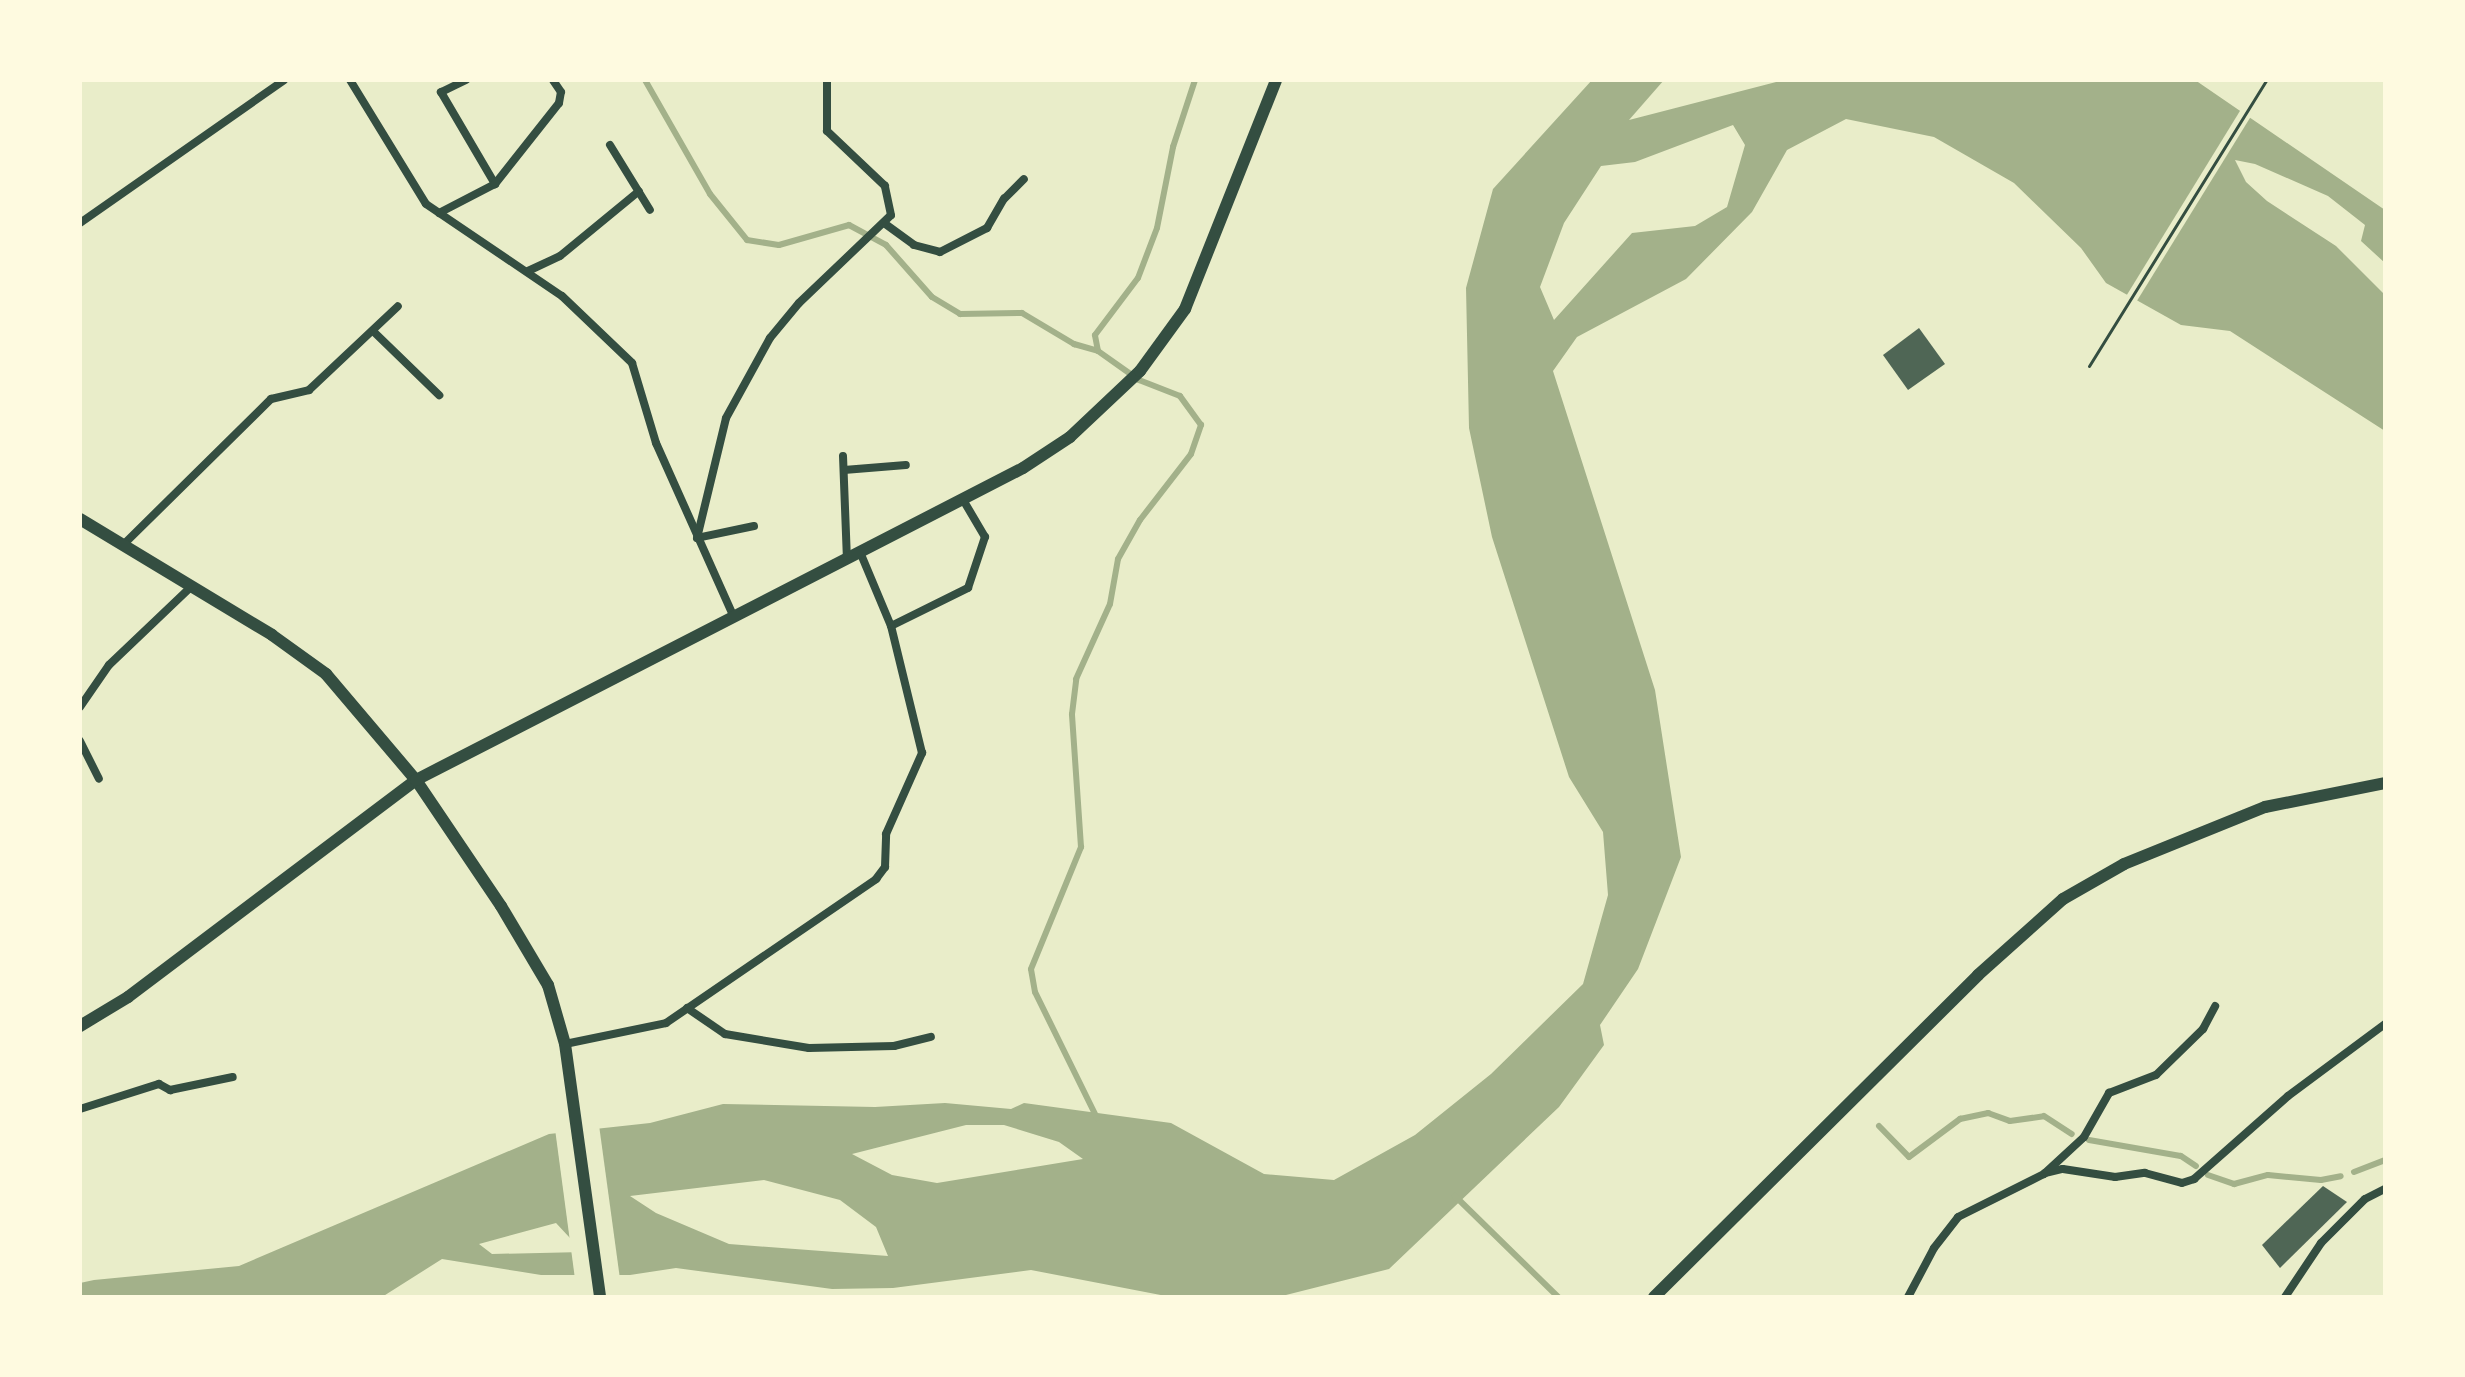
<!DOCTYPE html>
<style>
body{margin:0}
#map{position:relative;width:2465px;height:1377px;overflow:hidden;background:#e9edc9;font-family:"Varela Round",sans-serif}
div>[style]{position:absolute}
.water>*{inset:0;background:#a3b18a}
.pier>*{inset:0;background:#e9edc9}
.stream>*{height:6px;margin:-3px;padding:0 3px;transform-origin:3px;border-radius:3px;background:#a3b18a}
.building>*{inset:0;background:#4f6655}
.path>*{height:3px;margin:-1.5px;padding:0 1.5px;transform-origin:1.5px;border-radius:1.5px;background:#344e41}
.minor>*{height:8px;margin:-4px;padding:0 4px;transform-origin:4px;border-radius:4px;background:#344e41}
.primary>*{height:12px;margin:-6px;padding:0 6px;transform-origin:6px;border-radius:6px;background:#344e41}
.trunk>*{height:12px;margin:-6px;padding:0 6px;transform-origin:6px;border-radius:6px;background:#344e41}
span{translate:-50% -50%;white-space:nowrap;text-align:center;line-height:1.15;-webkit-text-stroke:8px #fefae0;paint-order:stroke}
.frame{position:absolute;inset:0;border:82px solid #fefae0;pointer-events:none}
</style>
<div id="map">
<div class="water">
<div style="clip-path:polygon(evenodd,1592px 80px,1664px 80px,1629px 120px,1784px 80px,2195px 80px,2385px 210px,2385px 263px,2361px 241px,2365px 225px,2328px 196px,2255px 164px,2235px 160px,2246px 182px,2267px 201px,2336px 246px,2385px 295px,2385px 431px,2230px 331px,2181px 325px,2106px 283px,2081px 248px,2014px 183px,1934px 137px,1846px 119px,1787px 150px,1752px 212px,1686px 279px,1577px 337px,1553px 371px,1655px 690px,1681px 857px,1638px 969px,1600px 1025px,1604px 1045px,1559px 1107px,1389px 1269px,1282px 1296px,1171px 1297px,1031px 1270px,893px 1288px,832px 1289px,676px 1268px,630px 1275px,541px 1275px,442px 1259px,382px 1297px,80px 1297px,80px 1283px,94px 1280px,239px 1266px,549px 1134px,650px 1123px,723px 1104px,875px 1107px,945px 1103px,1011px 1109px,1024px 1103px,1171px 1123px,1264px 1174px,1334px 1180px,1415px 1135px,1491px 1074px,1583px 984px,1608px 895px,1603px 832px,1569px 777px,1492px 537px,1469px 428px,1466px 288px,1493px 189px,1592px 80px,1733px 125px,1745px 145px,1727px 207px,1695px 226px,1632px 233px,1554px 320px,1540px 287px,1564px 223px,1601px 166px,1635px 162px,1733px 125px,1592px 80px,966px 1125px,1004px 1125px,1059px 1142px,1083px 1159px,937px 1183px,892px 1175px,852px 1154px,966px 1125px,1592px 80px,764px 1180px,840px 1200px,876px 1227px,888px 1256px,729px 1244px,656px 1213px,630px 1196px,764px 1180px,1592px 80px,556px 1223px,583px 1252px,492px 1254px,479px 1244px,556px 1223px)"></div>
</div>
<div class="pier">
<div style="clip-path:polygon(2243px 106px,2253px 113px,2135px 304px,2125px 298px)"></div>
<div style="clip-path:polygon(599px 1125px,620px 1279px,575px 1279px,555px 1129px)"></div>
</div>
<div class="stream">
<div style="left:645px;top:80px;width:131px;rotate:60.3deg"></div>
<div style="left:710px;top:194px;width:59px;rotate:51.2deg"></div>
<div style="left:747px;top:240px;width:32px;rotate:9deg"></div>
<div style="left:779px;top:245px;width:73px;rotate:-15.9deg"></div>
<div style="left:849px;top:225px;width:42px;rotate:28.4deg"></div>
<div style="left:886px;top:245px;width:69px;rotate:48.5deg"></div>
<div style="left:932px;top:297px;width:33px;rotate:31deg"></div>
<div style="left:960px;top:314px;width:62px;rotate:-0.9deg"></div>
<div style="left:1022px;top:313px;width:61px;rotate:30.8deg"></div>
<div style="left:1074px;top:344px;width:25px;rotate:16deg"></div>
<div style="left:1097px;top:1118px;width:140px;rotate:-116.2deg"></div>
<div style="left:1035px;top:992px;width:23px;rotate:-100deg"></div>
<div style="left:1031px;top:969px;width:132px;rotate:-67.7deg"></div>
<div style="left:1081px;top:847px;width:133px;rotate:-93.9deg"></div>
<div style="left:1072px;top:714px;width:35px;rotate:-83deg"></div>
<div style="left:1076px;top:679px;width:82px;rotate:-65.6deg"></div>
<div style="left:1110px;top:604px;width:46px;rotate:-79.9deg"></div>
<div style="left:1118px;top:559px;width:45px;rotate:-60.6deg"></div>
<div style="left:1140px;top:520px;width:83px;rotate:-52.3deg"></div>
<div style="left:1191px;top:454px;width:31px;rotate:-71deg"></div>
<div style="left:1201px;top:425px;width:36px;rotate:-126deg"></div>
<div style="left:1180px;top:396px;width:44px;rotate:-158.7deg"></div>
<div style="left:1139px;top:380px;width:50px;rotate:-144.7deg"></div>
<div style="left:1098px;top:351px;width:16px;rotate:-101deg"></div>
<div style="left:1095px;top:335px;width:71px;rotate:-53deg"></div>
<div style="left:1138px;top:278px;width:53px;rotate:-69.2deg"></div>
<div style="left:1157px;top:228px;width:83px;rotate:-78.8deg"></div>
<div style="left:1173px;top:147px;width:71px;rotate:-71.8deg"></div>
<div style="left:1879px;top:1126px;width:43px;rotate:45.9deg"></div>
<div style="left:1909px;top:1157px;width:64px;rotate:-36.7deg"></div>
<div style="left:1960px;top:1119px;width:29px;rotate:-12deg"></div>
<div style="left:1988px;top:1113px;width:23px;rotate:20deg"></div>
<div style="left:2010px;top:1121px;width:34px;rotate:-8deg"></div>
<div style="left:2044px;top:1116px;width:33px;rotate:33deg"></div>
<div style="left:2089px;top:1140px;width:93px;rotate:9.9deg"></div>
<div style="left:2181px;top:1156px;width:18px;rotate:34deg"></div>
<div style="left:2354px;top:1172px;width:33px;rotate:-21deg"></div>
<div style="left:2208px;top:1175px;width:28px;rotate:19deg"></div>
<div style="left:2234px;top:1184px;width:35px;rotate:-15deg"></div>
<div style="left:2268px;top:1175px;width:53px;rotate:5.4deg"></div>
<div style="left:2321px;top:1180px;width:20px;rotate:-11deg"></div>
<div style="left:1455px;top:1196px;width:144px;rotate:44.4deg"></div>
</div>
<div class="building">
<div style="clip-path:polygon(1919px 328px,1945px 364px,1908px 390px,1883px 355px)"></div>
<div style="clip-path:polygon(2323px 1186px,2347px 1202px,2280px 1268px,2262px 1245px)"></div>
</div>
<div class="path">
<div style="left:2089px;top:366px;width:336px;rotate:-58.2deg"></div>
</div>
<div class="minor">
<div style="left:350px;top:80px;width:145px;rotate:58.5deg"></div>
<div style="left:426px;top:204px;width:164px;rotate:34.1deg"></div>
<div style="left:562px;top:296px;width:97px;rotate:43.7deg"></div>
<div style="left:632px;top:363px;width:84px;rotate:73.3deg"></div>
<div style="left:656px;top:443px;width:191px;rotate:65.9deg"></div>
<div style="left:466px;top:80px;width:28px;rotate:154deg"></div>
<div style="left:441px;top:92px;width:107px;rotate:59.6deg"></div>
<div style="left:610px;top:145px;width:76px;rotate:58.4deg"></div>
<div style="left:439px;top:213px;width:63px;rotate:-27.4deg"></div>
<div style="left:495px;top:184px;width:103px;rotate:-51.7deg"></div>
<div style="left:559px;top:103px;width:11px;rotate:-80deg"></div>
<div style="left:561px;top:92px;width:14px;rotate:-124deg"></div>
<div style="left:80px;top:223px;width:249px;rotate:-35deg"></div>
<div style="left:884px;top:223px;width:37px;rotate:36deg"></div>
<div style="left:914px;top:245px;width:27px;rotate:15deg"></div>
<div style="left:940px;top:252px;width:53px;rotate:-27.1deg"></div>
<div style="left:987px;top:228px;width:34px;rotate:-60deg"></div>
<div style="left:1004px;top:199px;width:28px;rotate:-45deg"></div>
<div style="left:528px;top:271px;width:35px;rotate:-25deg"></div>
<div style="left:560px;top:256px;width:102px;rotate:-39.4deg"></div>
<div style="left:374px;top:332px;width:91px;rotate:44.1deg"></div>
<div style="left:843px;top:456px;width:103px;rotate:87.8deg"></div>
<div style="left:844px;top:470px;width:62px;rotate:-4.6deg"></div>
<div style="left:754px;top:526px;width:58px;rotate:168.1deg"></div>
<div style="left:697px;top:538px;width:123px;rotate:-76.4deg"></div>
<div style="left:726px;top:418px;width:91px;rotate:-61.2deg"></div>
<div style="left:770px;top:338px;width:45px;rotate:-50.4deg"></div>
<div style="left:799px;top:303px;width:127px;rotate:-43.7deg"></div>
<div style="left:891px;top:215px;width:30px;rotate:-102deg"></div>
<div style="left:885px;top:186px;width:80px;rotate:-136.5deg"></div>
<div style="left:827px;top:131px;width:51px;rotate:-90deg"></div>
<div style="left:123px;top:545px;width:208px;rotate:-44.6deg"></div>
<div style="left:271px;top:399px;width:39px;rotate:-13deg"></div>
<div style="left:309px;top:390px;width:122px;rotate:-43.3deg"></div>
<div style="left:891px;top:626px;width:86px;rotate:-26.3deg"></div>
<div style="left:968px;top:588px;width:54px;rotate:-71.6deg"></div>
<div style="left:985px;top:537px;width:45px;rotate:-120.5deg"></div>
<div style="left:80px;top:707px;width:51px;rotate:-55.4deg"></div>
<div style="left:109px;top:665px;width:115px;rotate:-43.6deg"></div>
<div style="left:80px;top:741px;width:42px;rotate:63.4deg"></div>
<div style="left:687px;top:1008px;width:46px;rotate:34.4deg"></div>
<div style="left:725px;top:1034px;width:85px;rotate:9.5deg"></div>
<div style="left:809px;top:1048px;width:85px;rotate:-1.3deg"></div>
<div style="left:894px;top:1046px;width:38px;rotate:-14deg"></div>
<div style="left:565px;top:1044px;width:103px;rotate:-11.7deg"></div>
<div style="left:666px;top:1023px;width:255px;rotate:-34.4deg"></div>
<div style="left:876px;top:879px;width:15px;rotate:-53deg"></div>
<div style="left:885px;top:867px;width:33px;rotate:-88deg"></div>
<div style="left:886px;top:834px;width:89px;rotate:-66deg"></div>
<div style="left:922px;top:753px;width:131px;rotate:-103.7deg"></div>
<div style="left:891px;top:626px;width:80px;rotate:-112.7deg"></div>
<div style="left:80px;top:1109px;width:83px;rotate:-17.6deg"></div>
<div style="left:159px;top:1084px;width:13px;rotate:29deg"></div>
<div style="left:170px;top:1090px;width:64px;rotate:-11.7deg"></div>
<div style="left:2045px;top:1173px;width:18px;rotate:-13deg"></div>
<div style="left:2063px;top:1169px;width:53px;rotate:8.7deg"></div>
<div style="left:2115px;top:1177px;width:30px;rotate:-8deg"></div>
<div style="left:2145px;top:1173px;width:38px;rotate:15deg"></div>
<div style="left:2182px;top:1183px;width:13px;rotate:-18deg"></div>
<div style="left:2194px;top:1179px;width:125px;rotate:-41.4deg"></div>
<div style="left:2288px;top:1096px;width:121px;rotate:-36.6deg"></div>
<div style="left:1908px;top:1297px;width:55px;rotate:-62deg"></div>
<div style="left:1934px;top:1248px;width:39px;rotate:-52deg"></div>
<div style="left:1958px;top:1217px;width:96px;rotate:-26.6deg"></div>
<div style="left:2044px;top:1174px;width:54px;rotate:-42.8deg"></div>
<div style="left:2084px;top:1137px;width:51px;rotate:-60.4deg"></div>
<div style="left:2109px;top:1093px;width:50px;rotate:-21deg"></div>
<div style="left:2156px;top:1075px;width:66px;rotate:-44.4deg"></div>
<div style="left:2203px;top:1029px;width:26px;rotate:-62deg"></div>
<div style="left:2285px;top:1297px;width:65px;rotate:-56.3deg"></div>
<div style="left:2321px;top:1243px;width:62px;rotate:-45deg"></div>
<div style="left:2365px;top:1199px;width:22px;rotate:-27deg"></div>
</div>
<div class="primary">
<div style="left:80px;top:519px;width:224px;rotate:31.1deg"></div>
<div style="left:272px;top:635px;width:67px;rotate:35.8deg"></div>
<div style="left:326px;top:674px;width:139px;rotate:49.7deg"></div>
<div style="left:416px;top:780px;width:152px;rotate:56deg"></div>
<div style="left:501px;top:906px;width:92px;rotate:59.3deg"></div>
<div style="left:548px;top:985px;width:61px;rotate:73.9deg"></div>
<div style="left:565px;top:1044px;width:255px;rotate:82.1deg"></div>
<div style="left:1654px;top:1297px;width:457px;rotate:-44.8deg"></div>
<div style="left:1978px;top:975px;width:114px;rotate:-41.8deg"></div>
<div style="left:2063px;top:899px;width:70px;rotate:-29.8deg"></div>
<div style="left:2124px;top:864px;width:152px;rotate:-22deg"></div>
<div style="left:2265px;top:807px;width:122px;rotate:-11.3deg"></div>
</div>
<div class="trunk">
<div style="left:80px;top:1026px;width:56px;rotate:-31.1deg"></div>
<div style="left:128px;top:997px;width:361px;rotate:-37deg"></div>
<div style="left:416px;top:780px;width:682px;rotate:-27.2deg"></div>
<div style="left:1023px;top:468px;width:56px;rotate:-33.4deg"></div>
<div style="left:1070px;top:437px;width:96px;rotate:-43.3deg"></div>
<div style="left:1140px;top:371px;width:77px;rotate:-54deg"></div>
<div style="left:1185px;top:309px;width:246px;rotate:-68.3deg"></div>
</div>
<div class="frame"></div>
</div>
